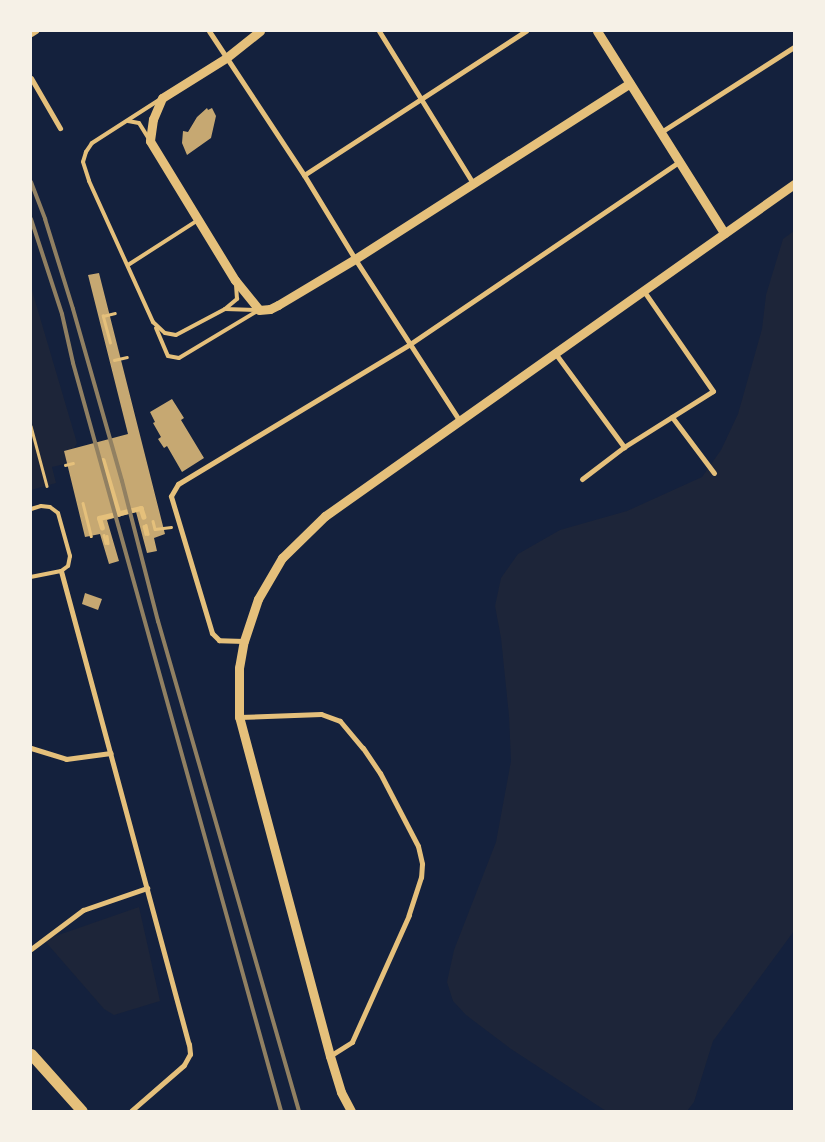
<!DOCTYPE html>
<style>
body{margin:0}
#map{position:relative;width:825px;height:1142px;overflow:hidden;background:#14213d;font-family:"Source Sans 3",sans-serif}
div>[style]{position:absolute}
.green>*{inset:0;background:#1d2539}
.building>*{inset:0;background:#c6a872}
.path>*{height:2.5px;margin:-1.25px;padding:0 1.25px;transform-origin:1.25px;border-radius:1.25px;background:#e5c07b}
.service>*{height:4px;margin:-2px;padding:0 2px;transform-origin:2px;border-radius:2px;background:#e5c07b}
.pedestrian>*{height:4.5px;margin:-2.25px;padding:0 2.25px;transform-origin:2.25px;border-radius:2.25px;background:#e5c07b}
.minor>*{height:5px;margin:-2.5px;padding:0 2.5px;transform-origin:2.5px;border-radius:2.5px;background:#e5c07b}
.tertiary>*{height:9px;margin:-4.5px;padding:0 4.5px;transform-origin:4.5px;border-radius:4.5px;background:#e5c07b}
.trunk>*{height:11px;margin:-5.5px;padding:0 5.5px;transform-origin:5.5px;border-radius:5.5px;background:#e5c07b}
.rail>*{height:4px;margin:-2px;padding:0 2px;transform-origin:2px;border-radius:2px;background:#918062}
span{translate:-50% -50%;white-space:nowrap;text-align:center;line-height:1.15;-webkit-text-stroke:5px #f6f1e7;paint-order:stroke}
.frame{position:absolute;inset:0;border:32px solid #f6f1e7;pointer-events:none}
</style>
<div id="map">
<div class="green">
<div style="clip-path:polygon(794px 231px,794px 931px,713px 1041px,694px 1102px,687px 1111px,606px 1111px,511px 1049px,466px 1015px,453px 1001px,447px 982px,454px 950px,496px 842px,511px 761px,509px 716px,501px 638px,495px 606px,501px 578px,518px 554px,560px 530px,627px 511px,702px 477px,721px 450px,738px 414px,762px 329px,766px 295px,776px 262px,783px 239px)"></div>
<div style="clip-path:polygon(31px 287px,77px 443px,65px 464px,52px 467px,56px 483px,31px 490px)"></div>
<div style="clip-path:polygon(139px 907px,160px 1001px,114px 1015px,104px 1009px,44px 940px)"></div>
</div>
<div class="building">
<div style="clip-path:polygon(207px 108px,208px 110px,212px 108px,216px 116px,211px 138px,187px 155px,182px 143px,183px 131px,188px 132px,197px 117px)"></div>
<div style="clip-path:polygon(99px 273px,165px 534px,154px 538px,157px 551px,147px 553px,136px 512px,107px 520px,119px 561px,109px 564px,100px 534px,85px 537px,64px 451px,128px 434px,88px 275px)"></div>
<div style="clip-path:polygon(172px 399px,184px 418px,181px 420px,204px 458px,182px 472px,167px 446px,164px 448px,158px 439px,161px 437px,153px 423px,155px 422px,150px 412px)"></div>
<div style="clip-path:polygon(85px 593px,102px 599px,98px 610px,82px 604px)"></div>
</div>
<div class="path">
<div style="left:110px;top:343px;width:28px;rotate:-105deg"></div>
<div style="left:103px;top:316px;width:12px;rotate:-14deg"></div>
<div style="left:114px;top:360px;width:13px;rotate:-13deg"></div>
<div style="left:31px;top:426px;width:62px;rotate:75.1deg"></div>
<div style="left:65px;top:465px;width:8px;rotate:-14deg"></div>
<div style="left:83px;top:503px;width:34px;rotate:76deg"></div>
<div style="left:153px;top:521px;width:8px;rotate:76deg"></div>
<div style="left:155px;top:529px;width:16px;rotate:-7deg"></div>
<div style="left:146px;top:525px;width:9px;rotate:77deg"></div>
<div style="left:144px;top:526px;width:8px;rotate:76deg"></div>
<div style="left:104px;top:535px;width:8px;rotate:76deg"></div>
<div style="left:107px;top:536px;width:7px;rotate:82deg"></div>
</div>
<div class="service">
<div style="left:159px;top:100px;width:80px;rotate:147.3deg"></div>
<div style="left:92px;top:143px;width:11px;rotate:124deg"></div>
<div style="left:86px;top:152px;width:10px;rotate:107deg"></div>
<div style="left:83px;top:162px;width:20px;rotate:72deg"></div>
<div style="left:89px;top:181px;width:155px;rotate:65.6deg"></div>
<div style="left:153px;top:322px;width:16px;rotate:43deg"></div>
<div style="left:165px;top:333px;width:11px;rotate:10deg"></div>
<div style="left:176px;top:335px;width:55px;rotate:-28deg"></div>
<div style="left:225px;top:309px;width:32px;rotate:2deg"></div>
<div style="left:128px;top:121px;width:11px;rotate:10deg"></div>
<div style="left:139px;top:123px;width:19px;rotate:58deg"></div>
<div style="left:128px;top:265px;width:83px;rotate:-32.7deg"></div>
<div style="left:225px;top:309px;width:16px;rotate:-40deg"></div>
<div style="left:237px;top:299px;width:15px;rotate:-94deg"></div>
<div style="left:156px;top:328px;width:30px;rotate:67deg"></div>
<div style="left:168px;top:356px;width:11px;rotate:10deg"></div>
<div style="left:179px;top:358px;width:93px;rotate:-31deg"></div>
<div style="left:31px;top:509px;width:10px;rotate:-17deg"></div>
<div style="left:41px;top:506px;width:9px;rotate:6deg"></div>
<div style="left:50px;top:507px;width:10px;rotate:37deg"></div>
<div style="left:58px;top:513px;width:45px;rotate:74.4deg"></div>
<div style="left:70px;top:556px;width:10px;rotate:101deg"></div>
<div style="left:68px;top:566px;width:9px;rotate:144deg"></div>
<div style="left:61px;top:571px;width:31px;rotate:169deg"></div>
</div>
<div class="pedestrian">
<div style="left:103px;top:460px;width:56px;rotate:73.5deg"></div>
<div style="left:102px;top:528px;width:10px;rotate:-107deg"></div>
<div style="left:99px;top:518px;width:43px;rotate:-13.4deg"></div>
<div style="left:141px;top:508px;width:9px;rotate:72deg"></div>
</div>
<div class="minor">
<div style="left:209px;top:31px;width:173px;rotate:56.6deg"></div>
<div style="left:304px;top:175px;width:98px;rotate:58.7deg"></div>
<div style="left:355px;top:259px;width:193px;rotate:57.1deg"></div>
<div style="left:379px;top:31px;width:179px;rotate:58.3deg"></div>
<div style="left:31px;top:34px;width:6px;rotate:-31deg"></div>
<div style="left:31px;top:78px;width:58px;rotate:59.9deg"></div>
<div style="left:661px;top:132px;width:158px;rotate:-32.6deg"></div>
<div style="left:304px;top:175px;width:265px;rotate:-33deg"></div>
<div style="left:555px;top:353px;width:117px;rotate:53.7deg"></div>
<div style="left:624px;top:447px;width:105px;rotate:-32.2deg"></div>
<div style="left:713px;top:391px;width:123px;rotate:-124.7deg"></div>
<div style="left:672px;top:417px;width:70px;rotate:53.1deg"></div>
<div style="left:582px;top:479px;width:53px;rotate:-37.3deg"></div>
<div style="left:61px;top:571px;width:490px;rotate:74.9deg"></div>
<div style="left:189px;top:1044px;width:10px;rotate:84deg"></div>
<div style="left:190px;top:1054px;width:13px;rotate:119deg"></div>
<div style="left:184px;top:1065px;width:70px;rotate:139deg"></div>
<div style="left:244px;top:641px;width:25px;rotate:-178deg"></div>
<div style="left:219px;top:640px;width:10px;rotate:-135deg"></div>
<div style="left:212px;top:633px;width:143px;rotate:-106.7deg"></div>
<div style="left:171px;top:496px;width:14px;rotate:-60deg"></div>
<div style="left:178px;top:484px;width:271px;rotate:-31.1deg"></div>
<div style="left:410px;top:344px;width:325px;rotate:-34.1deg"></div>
<div style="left:239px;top:717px;width:82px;rotate:-2.1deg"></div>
<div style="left:321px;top:714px;width:20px;rotate:20deg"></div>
<div style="left:340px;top:721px;width:35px;rotate:50deg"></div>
<div style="left:363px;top:748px;width:30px;rotate:56deg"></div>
<div style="left:380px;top:773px;width:82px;rotate:62.5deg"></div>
<div style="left:418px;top:846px;width:18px;rotate:77deg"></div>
<div style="left:422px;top:864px;width:13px;rotate:94deg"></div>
<div style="left:421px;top:877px;width:40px;rotate:108deg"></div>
<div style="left:409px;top:915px;width:139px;rotate:114.2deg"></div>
<div style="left:352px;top:1042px;width:26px;rotate:148deg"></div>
<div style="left:31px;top:748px;width:37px;rotate:17deg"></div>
<div style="left:66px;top:759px;width:45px;rotate:-7.6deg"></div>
<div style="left:31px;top:949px;width:65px;rotate:-36.9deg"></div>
<div style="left:83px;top:910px;width:68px;rotate:-19deg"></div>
</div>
<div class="tertiary">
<div style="left:260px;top:31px;width:43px;rotate:141.5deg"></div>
<div style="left:226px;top:58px;width:75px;rotate:148deg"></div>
<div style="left:162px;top:98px;width:23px;rotate:113deg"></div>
<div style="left:153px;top:119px;width:22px;rotate:98deg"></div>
<div style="left:150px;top:141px;width:163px;rotate:58.6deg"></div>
<div style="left:235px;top:280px;width:38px;rotate:51deg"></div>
<div style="left:259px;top:310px;width:11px;rotate:-5deg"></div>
<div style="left:270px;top:309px;width:9px;rotate:-27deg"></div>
<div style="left:278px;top:305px;width:90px;rotate:-30.9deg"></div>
<div style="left:355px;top:259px;width:326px;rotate:-32.6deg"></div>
<div style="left:597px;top:31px;width:239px;rotate:57.8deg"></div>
<div style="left:351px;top:1111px;width:21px;rotate:-118deg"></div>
<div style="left:341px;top:1092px;width:38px;rotate:-107deg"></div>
<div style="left:330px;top:1056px;width:351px;rotate:-105deg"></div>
<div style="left:239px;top:717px;width:49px;rotate:-90deg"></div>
<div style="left:239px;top:668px;width:27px;rotate:-80deg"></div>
<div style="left:244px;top:641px;width:44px;rotate:-71.6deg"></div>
<div style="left:258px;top:599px;width:48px;rotate:-59.7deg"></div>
<div style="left:282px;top:558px;width:60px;rotate:-44.3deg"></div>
<div style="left:325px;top:516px;width:575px;rotate:-35.29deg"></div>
</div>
<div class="trunk">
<div style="left:31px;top:1054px;width:76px;rotate:48.2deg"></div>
</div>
<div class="rail">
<div style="left:31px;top:182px;width:40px;rotate:69deg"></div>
<div style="left:45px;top:219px;width:94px;rotate:72.7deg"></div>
<div style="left:73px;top:309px;width:179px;rotate:74.1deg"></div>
<div style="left:122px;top:481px;width:145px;rotate:75.6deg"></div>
<div style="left:158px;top:621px;width:510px;rotate:73.95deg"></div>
<div style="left:31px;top:219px;width:100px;rotate:71.9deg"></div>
<div style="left:62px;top:314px;width:50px;rotate:77.3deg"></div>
<div style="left:73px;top:363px;width:776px;rotate:74.46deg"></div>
</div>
<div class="frame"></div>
</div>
